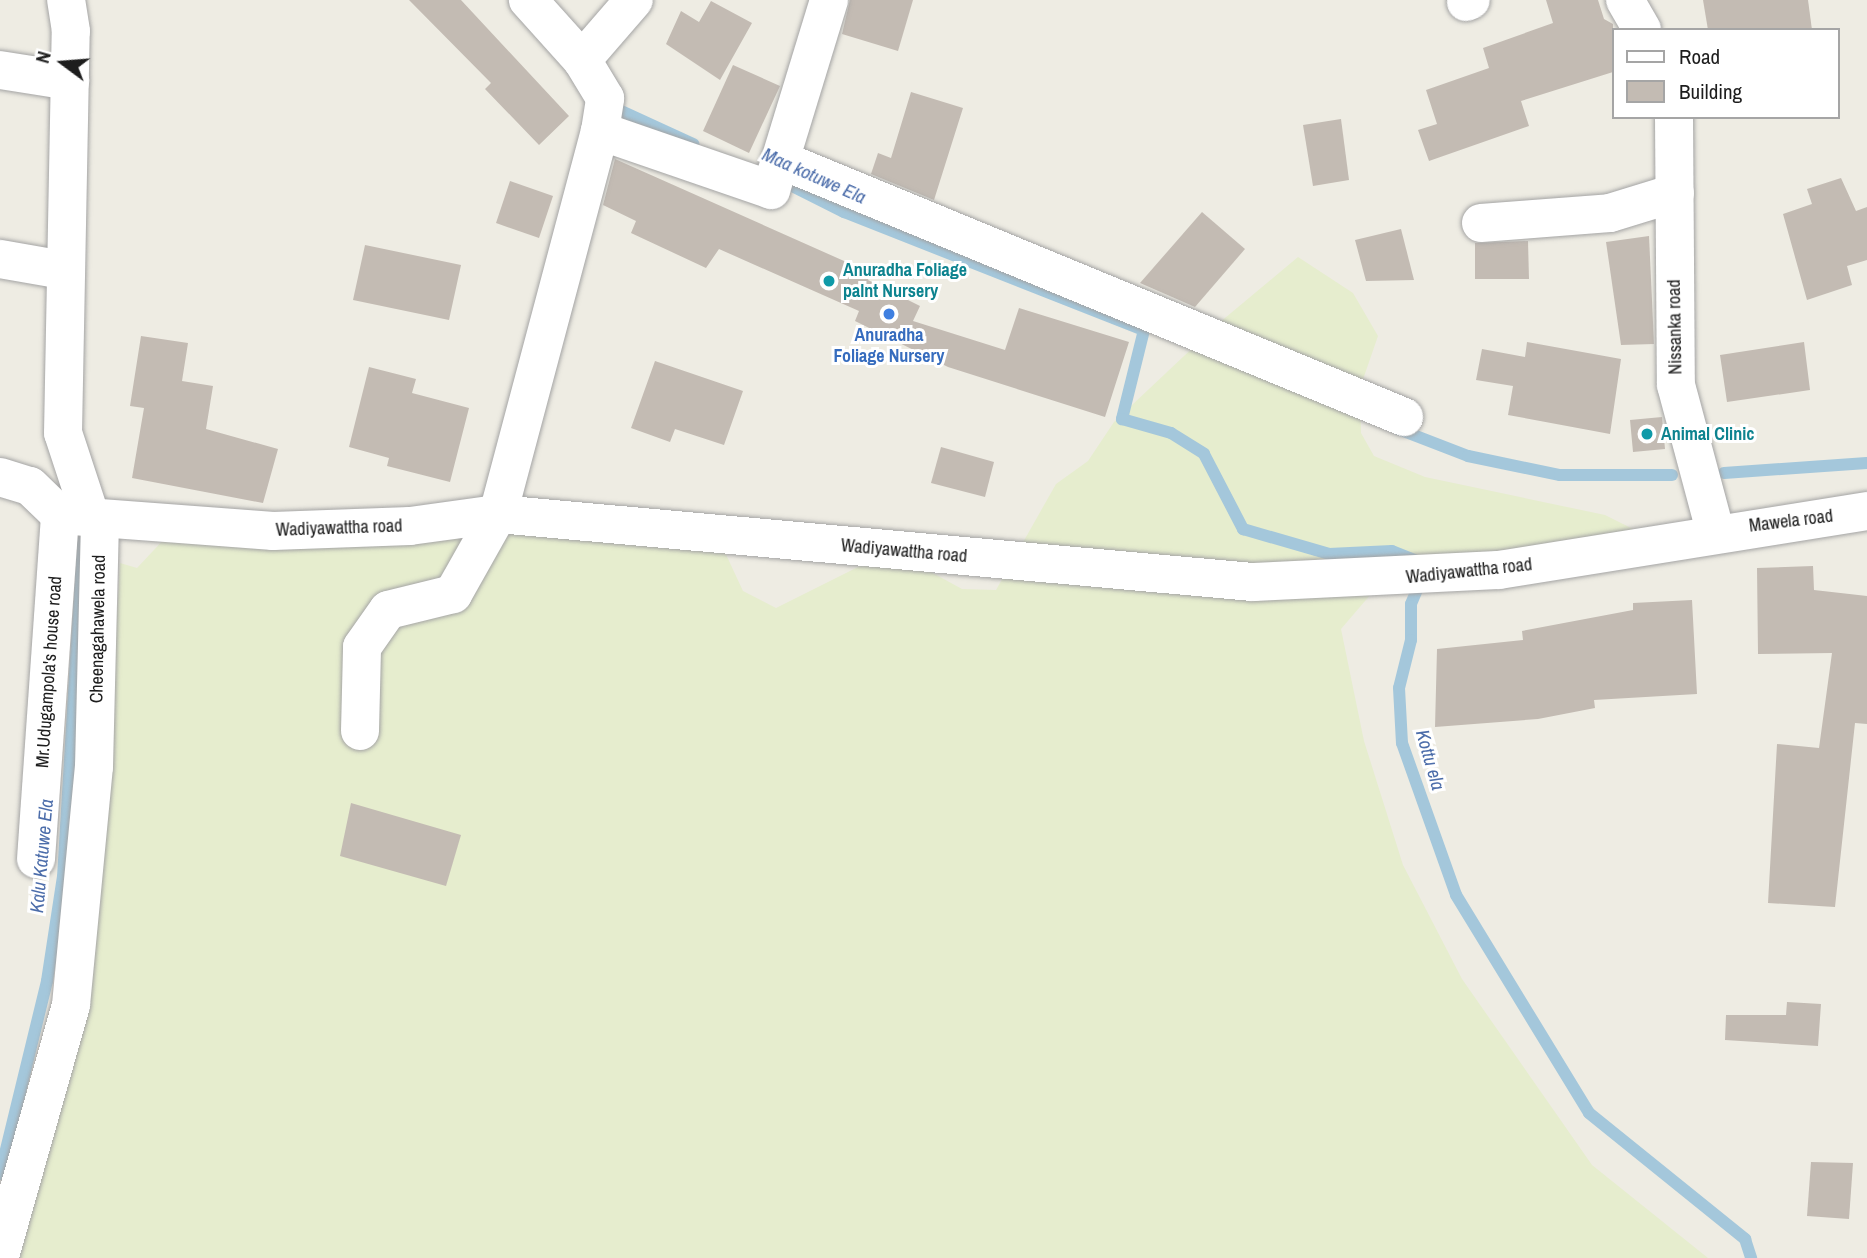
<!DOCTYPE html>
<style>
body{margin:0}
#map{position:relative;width:1867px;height:1258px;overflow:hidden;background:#eeece3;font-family:"Archivo Narrow",sans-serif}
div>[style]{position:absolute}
.farmland>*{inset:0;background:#e6edce}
.stream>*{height:12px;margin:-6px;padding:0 6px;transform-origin:6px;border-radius:6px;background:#a4c7db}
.building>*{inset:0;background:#c3bbb3}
.roads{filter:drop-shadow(0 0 2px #a4a4a4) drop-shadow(0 0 2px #a4a4a4)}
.minor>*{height:38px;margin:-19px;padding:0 19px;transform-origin:19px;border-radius:19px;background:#fff}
.dots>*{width:19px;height:19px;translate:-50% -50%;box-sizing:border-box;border:4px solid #fff;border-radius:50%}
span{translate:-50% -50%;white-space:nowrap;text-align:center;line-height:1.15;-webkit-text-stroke:6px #fff;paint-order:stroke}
.culture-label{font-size:18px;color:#0d838f;font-weight:700}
.left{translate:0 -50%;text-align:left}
.street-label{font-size:18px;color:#1d1d1d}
.shop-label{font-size:18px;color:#366cbe;font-weight:700}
.water-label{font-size:19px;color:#4c6daa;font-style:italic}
.legend{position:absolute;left:1612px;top:28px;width:228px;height:91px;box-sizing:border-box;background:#fff;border:2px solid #a5a5a5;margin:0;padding:9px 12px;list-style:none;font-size:21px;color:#1d1d1d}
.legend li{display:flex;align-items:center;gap:14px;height:35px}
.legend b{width:35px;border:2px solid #a5a5a5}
.north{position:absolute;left:28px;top:28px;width:70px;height:70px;-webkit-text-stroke:5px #fff;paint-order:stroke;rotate:286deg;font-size:19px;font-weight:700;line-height:28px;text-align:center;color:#1d1d1d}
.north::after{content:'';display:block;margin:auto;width:24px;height:32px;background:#1d1d1d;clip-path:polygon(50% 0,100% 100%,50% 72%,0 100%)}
</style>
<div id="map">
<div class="farmland">
<div style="clip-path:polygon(1298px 257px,1353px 293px,1378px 336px,1360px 388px,1361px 433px,1374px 456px,1425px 477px,1605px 515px,1635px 530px,1377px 587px,1341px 629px,1364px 741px,1403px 865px,1462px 979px,1592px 1165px,1708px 1258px,20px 1258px,100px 909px,120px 563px,137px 568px,168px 535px,539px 528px,723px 548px,743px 591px,776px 608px,866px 563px,920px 566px,962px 589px,996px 590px,1056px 484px,1088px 461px,1114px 422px,1219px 323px)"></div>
</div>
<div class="stream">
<div style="left:608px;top:105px;width:94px;rotate:24.6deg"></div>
<div style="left:778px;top:179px;width:74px;rotate:26.6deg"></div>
<div style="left:844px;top:212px;width:317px;rotate:21.5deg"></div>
<div style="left:1144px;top:330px;width:92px;rotate:103.9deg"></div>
<div style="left:1122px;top:419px;width:51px;rotate:15.9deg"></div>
<div style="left:1171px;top:433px;width:39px;rotate:32deg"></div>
<div style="left:1204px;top:454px;width:85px;rotate:62.5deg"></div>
<div style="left:1243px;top:529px;width:90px;rotate:16.2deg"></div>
<div style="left:1329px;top:554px;width:63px;rotate:-2.7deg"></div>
<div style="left:1392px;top:551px;width:27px;rotate:22deg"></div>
<div style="left:1398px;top:429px;width:75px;rotate:21.1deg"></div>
<div style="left:1468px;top:456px;width:94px;rotate:11.7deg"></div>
<div style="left:1560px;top:475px;width:112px"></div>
<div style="left:1724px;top:473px;width:143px;rotate:-4deg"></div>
<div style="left:1422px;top:578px;width:28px;rotate:113deg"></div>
<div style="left:1411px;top:604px;width:36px;rotate:90deg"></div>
<div style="left:1411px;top:640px;width:49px;rotate:104deg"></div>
<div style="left:1399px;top:688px;width:55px;rotate:86.9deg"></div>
<div style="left:1402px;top:743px;width:161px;rotate:70.4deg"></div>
<div style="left:1456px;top:895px;width:255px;rotate:58.6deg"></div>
<div style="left:1589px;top:1113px;width:201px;rotate:38.9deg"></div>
<div style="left:1745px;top:1239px;width:20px;rotate:72deg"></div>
<div style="left:0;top:1174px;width:199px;rotate:-76.3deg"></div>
<div style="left:47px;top:981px;width:105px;rotate:-81.3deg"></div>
<div style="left:63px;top:877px;width:340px;rotate:-86.6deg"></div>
</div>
<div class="building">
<div style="clip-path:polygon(409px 0,461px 0,569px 116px,539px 145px,485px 89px,491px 83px)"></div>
<div style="clip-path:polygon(850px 0,913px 0,898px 51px,842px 34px)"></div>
<div style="clip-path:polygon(1546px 0,1598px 0,1604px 19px,1613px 24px,1613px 72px,1521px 101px,1529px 126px,1429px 161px,1418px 130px,1437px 124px,1426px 90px,1489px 68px,1483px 48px,1553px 23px)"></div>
<div style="clip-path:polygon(1703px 0,1808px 0,1812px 30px,1708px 30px)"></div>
<div style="clip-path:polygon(711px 1px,752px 23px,720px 80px,666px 44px,681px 11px,699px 22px)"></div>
<div style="clip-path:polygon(733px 65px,780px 86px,749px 153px,703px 131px)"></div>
<div style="clip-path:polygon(911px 92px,963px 108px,934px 200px,871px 174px,878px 153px,891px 158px)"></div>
<div style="clip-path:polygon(1341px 119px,1349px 180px,1313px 186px,1303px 125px)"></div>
<div style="clip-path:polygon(615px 159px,871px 273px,868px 280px,920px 306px,913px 321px,1005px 350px,1019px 308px,1129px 342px,1105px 417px,948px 367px,855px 321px,859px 311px,719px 249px,706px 268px,631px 233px,636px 221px,603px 205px)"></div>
<div style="clip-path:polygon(1841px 178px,1856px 211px,1867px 207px,1867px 260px,1847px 266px,1852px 285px,1807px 300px,1783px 214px,1812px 204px,1807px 189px)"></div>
<div style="clip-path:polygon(510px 181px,553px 196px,539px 238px,496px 223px)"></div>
<div style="clip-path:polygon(1202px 212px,1245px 249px,1195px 307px,1140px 283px)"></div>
<div style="clip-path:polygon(1401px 229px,1414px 280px,1366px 281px,1355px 240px)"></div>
<div style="clip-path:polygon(1649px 236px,1654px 344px,1621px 345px,1606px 242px)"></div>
<div style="clip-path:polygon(1528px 241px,1529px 279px,1475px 279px,1475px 243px)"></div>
<div style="clip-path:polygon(365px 245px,461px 265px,449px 320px,353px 300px)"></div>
<div style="clip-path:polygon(141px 336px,188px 343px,182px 381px,213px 386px,206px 429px,278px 449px,263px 503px,132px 478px,144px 408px,130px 406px)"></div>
<div style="clip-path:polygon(1527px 342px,1621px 359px,1610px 434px,1508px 415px,1513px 386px,1476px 380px,1482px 349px,1525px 357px)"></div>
<div style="clip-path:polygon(1804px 342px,1810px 390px,1727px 402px,1720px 355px)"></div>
<div style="clip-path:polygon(655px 361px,743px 391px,724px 445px,675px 429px,670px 442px,631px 428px)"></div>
<div style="clip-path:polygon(369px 367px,416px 379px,412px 393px,469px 408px,450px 482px,387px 466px,389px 458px,349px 447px)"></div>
<div style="clip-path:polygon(1662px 417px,1665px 449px,1633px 452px,1630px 420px)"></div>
<div style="clip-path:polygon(941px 447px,994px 462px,985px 497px,931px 483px)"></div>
<div style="clip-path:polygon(1813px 566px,1814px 590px,1867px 596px,1867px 724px,1855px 723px,1835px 907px,1768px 903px,1777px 744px,1819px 748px,1832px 653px,1758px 654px,1757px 568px)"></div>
<div style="clip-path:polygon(1692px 600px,1697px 694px,1594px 700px,1595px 708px,1538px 719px,1435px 727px,1437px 649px,1523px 640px,1522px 631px,1633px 610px,1633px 603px)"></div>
<div style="clip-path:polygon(351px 803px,461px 835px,446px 886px,340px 856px)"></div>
<div style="clip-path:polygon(1787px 1002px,1821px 1004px,1818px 1046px,1725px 1040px,1726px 1015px,1786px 1015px)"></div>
<div style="clip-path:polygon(1811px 1162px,1853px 1163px,1849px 1219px,1807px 1216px)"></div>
</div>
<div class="roads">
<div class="minor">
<div style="left:1625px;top:0;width:34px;rotate:60deg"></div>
<div style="left:1466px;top:2px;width:5px;rotate:-22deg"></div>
<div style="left:582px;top:60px;width:79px;rotate:-49.1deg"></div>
<div style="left:0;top:70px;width:71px;rotate:8.9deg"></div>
<div style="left:1674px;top:117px;width:268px;rotate:89.6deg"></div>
<div style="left:1676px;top:385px;width:151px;rotate:75deg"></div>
<div style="left:600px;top:131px;width:181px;rotate:19deg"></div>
<div style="left:771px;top:190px;width:199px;rotate:-73deg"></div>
<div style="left:781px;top:160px;width:674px;rotate:22.42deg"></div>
<div style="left:1481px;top:223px;width:129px;rotate:-4.4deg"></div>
<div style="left:1610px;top:213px;width:68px;rotate:-17.1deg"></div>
<div style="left:0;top:259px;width:64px;rotate:9.9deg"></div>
<div style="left:0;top:477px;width:31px;rotate:17deg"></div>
<div style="left:30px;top:486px;width:42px;rotate:44deg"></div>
<div style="left:360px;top:731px;width:84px;rotate:-88.6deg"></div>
<div style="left:362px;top:647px;width:45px;rotate:-54.9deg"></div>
<div style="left:388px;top:610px;width:67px;rotate:-13.8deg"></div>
<div style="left:453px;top:594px;width:92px;rotate:-60.6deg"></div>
<div style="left:498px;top:514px;width:396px;rotate:-75.1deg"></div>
<div style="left:600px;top:131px;width:33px;rotate:-81deg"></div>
<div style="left:605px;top:98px;width:44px;rotate:-121.2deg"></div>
<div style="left:582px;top:60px;width:81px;rotate:-132deg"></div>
<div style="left:36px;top:859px;width:345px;rotate:-86deg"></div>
<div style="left:60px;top:515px;width:214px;rotate:4.3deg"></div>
<div style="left:273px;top:531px;width:137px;rotate:-2.1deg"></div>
<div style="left:410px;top:526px;width:89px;rotate:-7.8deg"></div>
<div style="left:498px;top:514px;width:758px;rotate:5.15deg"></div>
<div style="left:1253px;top:582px;width:246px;rotate:-2.8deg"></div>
<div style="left:1499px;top:570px;width:373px;rotate:-9.1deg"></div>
<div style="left:0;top:1256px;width:261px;rotate:-74.2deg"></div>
<div style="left:71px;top:1005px;width:239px;rotate:-84.5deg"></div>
<div style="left:94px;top:767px;width:240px;rotate:-88.6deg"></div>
<div style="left:100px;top:527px;width:16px;rotate:-130deg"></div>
<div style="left:90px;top:515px;width:86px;rotate:-108.2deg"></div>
<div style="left:63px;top:433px;width:402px;rotate:-88.9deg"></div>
<div style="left:71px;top:31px;width:31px;rotate:-99deg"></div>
</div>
</div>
<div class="dots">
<div style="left:829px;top:281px;background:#0f9aa8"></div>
<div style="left:889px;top:314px;background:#3f7fe0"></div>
<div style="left:1647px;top:434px;background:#0f9aa8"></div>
</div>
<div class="culture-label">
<span class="left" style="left:843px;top:281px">Anuradha Foliage<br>palnt Nursery</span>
<span class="left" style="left:1661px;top:434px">Animal Clinic</span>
</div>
<div class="street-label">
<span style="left:1675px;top:327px;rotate:-91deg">Nissanka road</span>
<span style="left:1791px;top:521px;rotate:-7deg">Mawela road</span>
<span style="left:339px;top:528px;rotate:-2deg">Wadiyawattha road</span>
<span style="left:904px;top:551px;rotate:5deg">Wadiyawattha road</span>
<span style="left:1469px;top:571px;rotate:-6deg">Wadiyawattha road</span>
<span style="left:98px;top:629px;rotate:-89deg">Cheenagahawela road</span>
<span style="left:49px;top:672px;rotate:-86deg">Mr.Udugampola's house road</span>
</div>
<div class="shop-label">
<span style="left:889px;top:346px">Anuradha<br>Foliage Nursery</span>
</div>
<div class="water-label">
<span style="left:814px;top:176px;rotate:24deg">Maa kotuwe Ela</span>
<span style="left:1430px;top:760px;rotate:74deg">Kottu ela</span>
<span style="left:42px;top:856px;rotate:-85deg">Kalu Katuwe Ela</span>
</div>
<ul class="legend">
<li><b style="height:9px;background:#fff"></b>Road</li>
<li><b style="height:19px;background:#c3bbb3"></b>Building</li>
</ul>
<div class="north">N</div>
</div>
